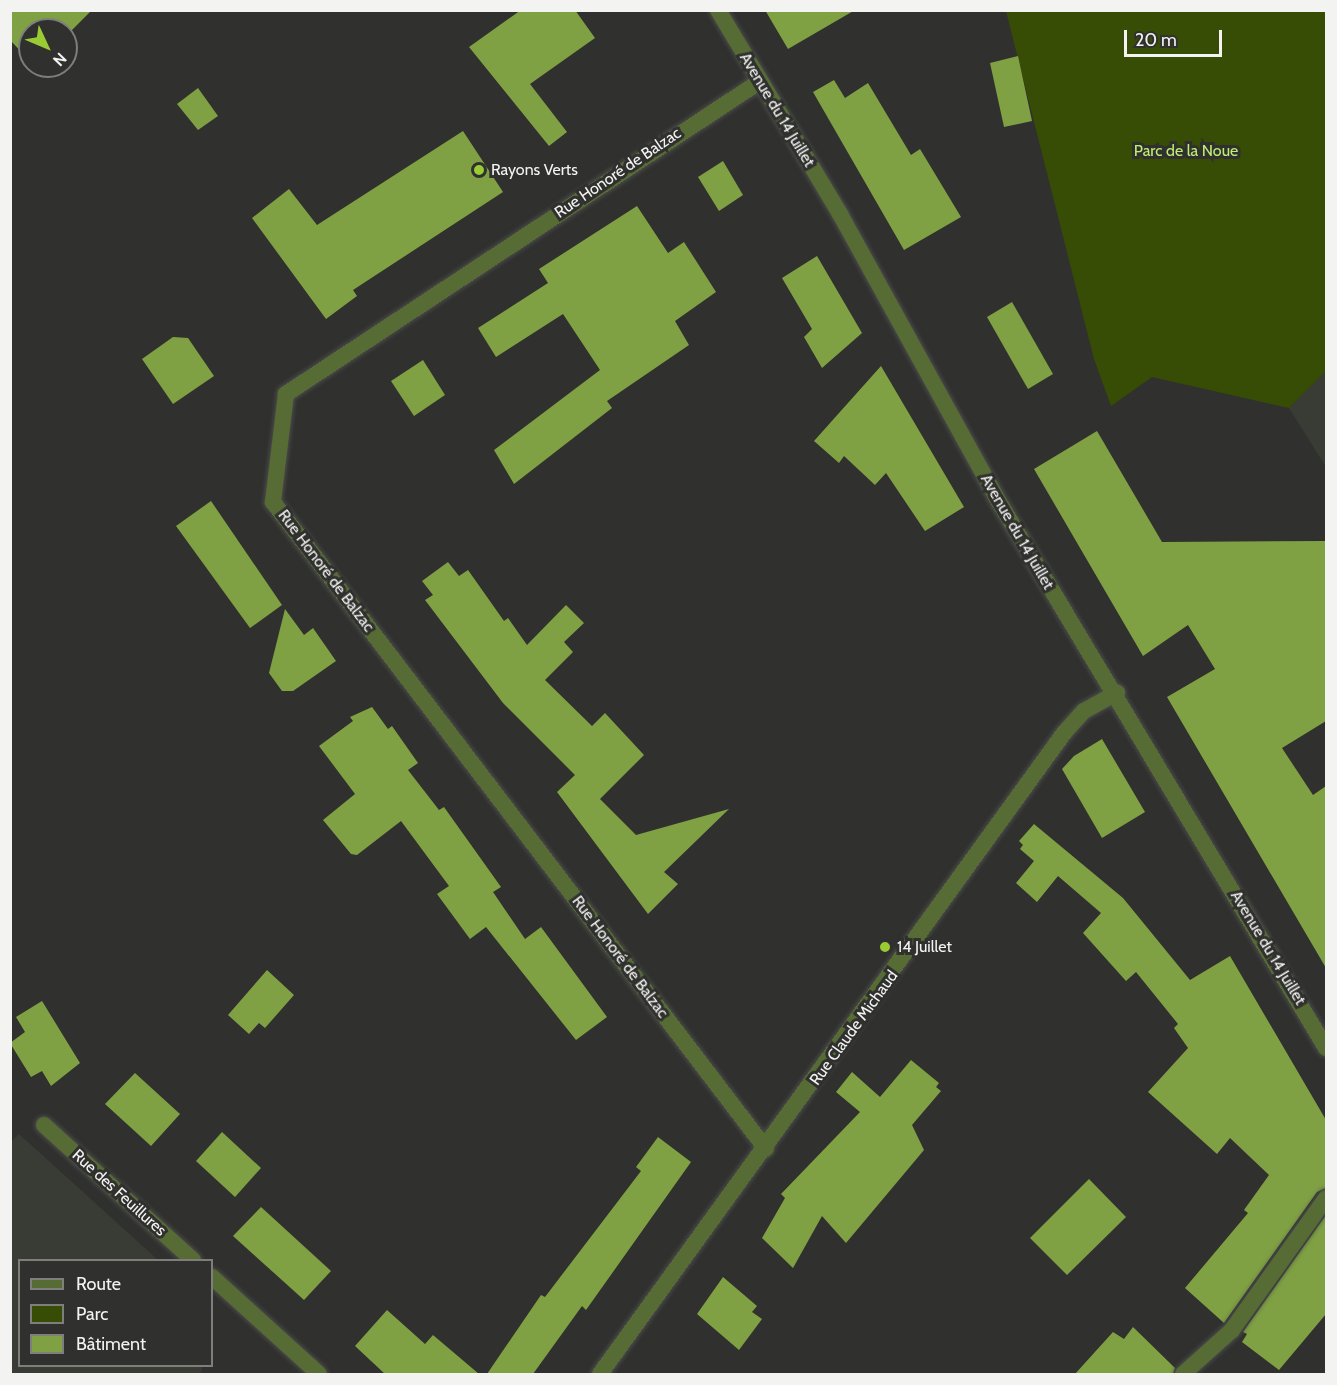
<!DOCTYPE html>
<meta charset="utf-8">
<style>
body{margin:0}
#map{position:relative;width:1337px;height:1385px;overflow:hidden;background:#30312f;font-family:Cabin,sans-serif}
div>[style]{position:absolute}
.built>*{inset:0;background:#393c34}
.green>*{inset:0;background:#374c04}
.building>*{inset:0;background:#7fa143}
.roads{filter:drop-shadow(0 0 2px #4b4c4a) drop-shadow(0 0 2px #4b4c4a)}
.service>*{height:16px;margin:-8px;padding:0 8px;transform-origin:8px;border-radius:8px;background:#576c34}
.minor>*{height:16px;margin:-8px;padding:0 8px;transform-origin:8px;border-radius:8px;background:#576c34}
.dots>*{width:16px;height:16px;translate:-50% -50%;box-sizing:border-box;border:3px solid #30312f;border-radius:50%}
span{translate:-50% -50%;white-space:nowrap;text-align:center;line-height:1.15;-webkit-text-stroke:6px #30312f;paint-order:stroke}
.street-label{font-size:16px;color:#f3f4f2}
.park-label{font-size:16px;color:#bfec73}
.poi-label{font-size:16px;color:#f3f4f2}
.left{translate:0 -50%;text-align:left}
.frame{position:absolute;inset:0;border:12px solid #f3f4f2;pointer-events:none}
.legend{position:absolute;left:18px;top:1259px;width:195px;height:108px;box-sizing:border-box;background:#30312f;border:2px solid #7e7f7d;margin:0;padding:8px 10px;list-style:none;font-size:18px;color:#f3f4f2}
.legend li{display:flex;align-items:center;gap:12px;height:30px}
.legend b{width:30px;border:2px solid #7e7f7d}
.north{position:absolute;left:18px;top:18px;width:60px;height:60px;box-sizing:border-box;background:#30312f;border:2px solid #7e7f7d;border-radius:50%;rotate:134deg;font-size:16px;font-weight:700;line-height:24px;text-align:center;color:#f3f4f2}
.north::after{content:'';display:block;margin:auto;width:21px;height:27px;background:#9acb34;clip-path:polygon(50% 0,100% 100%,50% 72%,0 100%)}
.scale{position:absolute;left:1124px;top:30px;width:98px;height:27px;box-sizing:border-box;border:3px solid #f3f4f2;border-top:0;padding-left:8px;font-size:18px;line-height:21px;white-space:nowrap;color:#f3f4f2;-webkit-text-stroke:4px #30312f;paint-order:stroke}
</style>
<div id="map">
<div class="built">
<div style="clip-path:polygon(1326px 371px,1326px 467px,1289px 408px)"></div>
<div style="clip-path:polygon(19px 1134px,158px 1260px,20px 1260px,20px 1366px,203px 1366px,200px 1374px,11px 1374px,10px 1143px)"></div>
</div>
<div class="green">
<div style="clip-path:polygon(1006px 11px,1326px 11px,1326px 371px,1289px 408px,1152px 377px,1111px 406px,1094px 359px)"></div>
</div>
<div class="building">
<div style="clip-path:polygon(10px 10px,92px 10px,66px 36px,66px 30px,30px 30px,30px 61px,10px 40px)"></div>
<div style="clip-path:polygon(521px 10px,575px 10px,595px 38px,530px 84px,567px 132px,549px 146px,469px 47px)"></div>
<div style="clip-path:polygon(765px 10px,855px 10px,788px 49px)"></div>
<div style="clip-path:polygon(1018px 56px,1032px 121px,1004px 127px,990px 63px)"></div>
<div style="clip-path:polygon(834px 80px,845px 98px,868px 83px,911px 155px,920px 149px,961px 217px,904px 250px,813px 92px)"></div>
<div style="clip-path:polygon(198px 88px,218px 116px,198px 130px,177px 104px)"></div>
<div style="clip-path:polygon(463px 131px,503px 192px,353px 290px,357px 296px,326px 319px,252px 218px,289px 189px,317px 225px)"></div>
<div style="clip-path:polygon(723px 161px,743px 195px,719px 211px,698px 177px)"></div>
<div style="clip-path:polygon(637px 206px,668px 253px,684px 242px,716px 292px,675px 321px,689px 345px,607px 401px,612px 408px,514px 484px,494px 450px,600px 370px,563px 314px,496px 357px,478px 328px,548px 283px,539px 269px)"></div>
<div style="clip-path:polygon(817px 256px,862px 333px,822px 368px,804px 337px,812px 329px,782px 278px)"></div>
<div style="clip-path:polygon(1012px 302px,1053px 374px,1028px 389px,987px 317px)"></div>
<div style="clip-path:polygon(173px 337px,188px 338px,214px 376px,173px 404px,142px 359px)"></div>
<div style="clip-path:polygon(423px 360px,445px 395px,414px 416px,391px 381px)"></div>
<div style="clip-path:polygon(881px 366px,964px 507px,925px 531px,886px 473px,875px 485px,844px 456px,839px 463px,814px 441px)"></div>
<div style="clip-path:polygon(1097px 431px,1162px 542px,1326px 541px,1326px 721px,1282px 748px,1313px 795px,1326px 786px,1326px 968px,1167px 697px,1215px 669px,1188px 625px,1143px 656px,1034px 469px)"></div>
<div style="clip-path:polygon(211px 501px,282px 605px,250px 628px,176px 526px)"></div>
<div style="clip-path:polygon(448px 562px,459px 576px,468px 570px,504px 621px,508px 618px,527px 645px,566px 605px,584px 623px,564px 642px,573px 652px,545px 680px,592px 726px,605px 713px,644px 755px,600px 799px,636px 835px,729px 809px,664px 872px,678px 884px,648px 914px,557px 792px,575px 775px,503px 703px,425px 600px,433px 595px,422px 581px)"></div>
<div style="clip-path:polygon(285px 609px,304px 635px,313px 628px,336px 661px,293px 691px,282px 691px,269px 673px)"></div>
<div style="clip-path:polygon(372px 707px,388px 729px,392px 726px,418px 763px,408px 770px,439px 810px,444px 807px,501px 887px,493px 892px,525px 939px,541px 927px,607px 1017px,576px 1040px,486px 927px,470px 939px,437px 894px,449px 886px,401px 821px,357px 855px,351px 854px,323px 820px,355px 794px,319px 746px,353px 721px,350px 717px)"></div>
<div style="clip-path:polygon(1102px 739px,1145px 812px,1102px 838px,1062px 769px,1074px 756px)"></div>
<div style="clip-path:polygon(1034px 824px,1123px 898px,1190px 980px,1230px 956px,1326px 1120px,1326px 1188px,1317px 1192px,1224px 1323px,1185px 1288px,1248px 1213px,1244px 1210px,1269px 1175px,1230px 1138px,1217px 1154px,1148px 1092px,1188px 1048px,1174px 1028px,1178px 1024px,1136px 972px,1126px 981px,1083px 933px,1101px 913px,1058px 876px,1037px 902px,1016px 883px,1034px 861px,1020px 849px,1023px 845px,1019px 841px)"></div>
<div style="clip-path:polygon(267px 970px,294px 995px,265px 1028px,259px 1023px,249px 1034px,228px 1015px)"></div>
<div style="clip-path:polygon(42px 1001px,80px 1063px,51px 1086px,42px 1071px,31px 1077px,10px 1043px,25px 1032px,16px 1017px)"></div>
<div style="clip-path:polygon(911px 1060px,939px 1083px,936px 1087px,941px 1091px,912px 1125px,924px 1150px,846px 1243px,822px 1216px,793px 1268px,762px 1238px,785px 1198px,781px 1194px,860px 1112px,836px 1092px,852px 1072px,880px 1097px)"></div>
<div style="clip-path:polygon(135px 1073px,180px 1114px,151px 1146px,105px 1104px)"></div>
<div style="clip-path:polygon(222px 1132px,261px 1168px,235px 1197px,196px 1161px)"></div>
<div style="clip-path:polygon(658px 1137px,691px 1162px,586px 1310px,582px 1306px,533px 1374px,487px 1374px,541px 1295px,545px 1297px,641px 1171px,636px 1167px)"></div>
<div style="clip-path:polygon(1089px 1179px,1126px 1217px,1067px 1275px,1030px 1238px)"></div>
<div style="clip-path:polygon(261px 1207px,331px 1271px,304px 1300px,233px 1236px)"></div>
<div style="clip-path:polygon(1326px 1215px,1326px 1314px,1279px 1370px,1242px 1342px,1247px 1334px,1243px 1332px)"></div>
<div style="clip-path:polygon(723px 1277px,757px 1306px,752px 1312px,762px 1319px,739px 1350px,697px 1314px)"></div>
<div style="clip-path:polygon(387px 1310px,425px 1344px,433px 1335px,479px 1374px,385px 1374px,355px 1346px)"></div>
<div style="clip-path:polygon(1133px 1327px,1175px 1368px,1173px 1374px,1075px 1374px,1113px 1332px,1124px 1339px)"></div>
</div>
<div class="roads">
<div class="service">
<div style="left:1183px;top:1374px;width:66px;rotate:-41.9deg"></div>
<div style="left:1232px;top:1330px;width:162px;rotate:-54.5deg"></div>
</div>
<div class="minor">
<div style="left:718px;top:10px;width:238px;rotate:59.1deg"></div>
<div style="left:840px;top:214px;width:323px;rotate:61.1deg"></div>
<div style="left:996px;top:497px;width:642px;rotate:59.08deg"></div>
<div style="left:759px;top:82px;width:567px;rotate:146.59deg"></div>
<div style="left:286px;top:394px;width:109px;rotate:96.9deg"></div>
<div style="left:273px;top:502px;width:813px;rotate:52.69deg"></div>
<div style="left:44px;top:1125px;width:201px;rotate:42.2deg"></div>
<div style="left:212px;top:1277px;width:144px;rotate:42.2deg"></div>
<div style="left:600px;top:1374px;width:791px;rotate:-54.1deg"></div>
<div style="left:1064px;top:733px;width:30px;rotate:-48deg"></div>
<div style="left:1084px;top:711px;width:38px;rotate:-29deg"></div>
</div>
</div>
<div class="dots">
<div style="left:479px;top:170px;background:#9acb34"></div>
<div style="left:885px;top:947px;background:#9acb34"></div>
</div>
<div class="street-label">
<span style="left:777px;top:110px;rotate:59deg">Avenue du 14 Juillet</span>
<span style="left:618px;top:173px;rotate:-34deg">Rue Honoré de Balzac</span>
<span style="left:1017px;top:532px;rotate:60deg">Avenue du 14 Juillet</span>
<span style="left:326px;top:571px;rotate:53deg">Rue Honoré de Balzac</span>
<span style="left:1268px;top:948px;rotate:59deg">Avenue du 14 Juillet</span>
<span style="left:620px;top:957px;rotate:53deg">Rue Honoré de Balzac</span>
<span style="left:854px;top:1028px;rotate:-54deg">Rue Claude Michaud</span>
<span style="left:119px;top:1193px;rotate:42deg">Rue des Feuillures</span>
</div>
<div class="park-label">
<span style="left:1186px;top:151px">Parc de la Noue</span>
</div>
<div class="poi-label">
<span class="left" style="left:491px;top:170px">Rayons Verts</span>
<span class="left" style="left:897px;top:947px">14 Juillet</span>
</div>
<div class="frame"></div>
<ul class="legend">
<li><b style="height:8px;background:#576c34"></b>Route</li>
<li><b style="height:16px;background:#374c04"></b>Parc</li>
<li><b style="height:16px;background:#7fa143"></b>Bâtiment</li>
</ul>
<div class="north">N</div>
<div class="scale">20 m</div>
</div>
